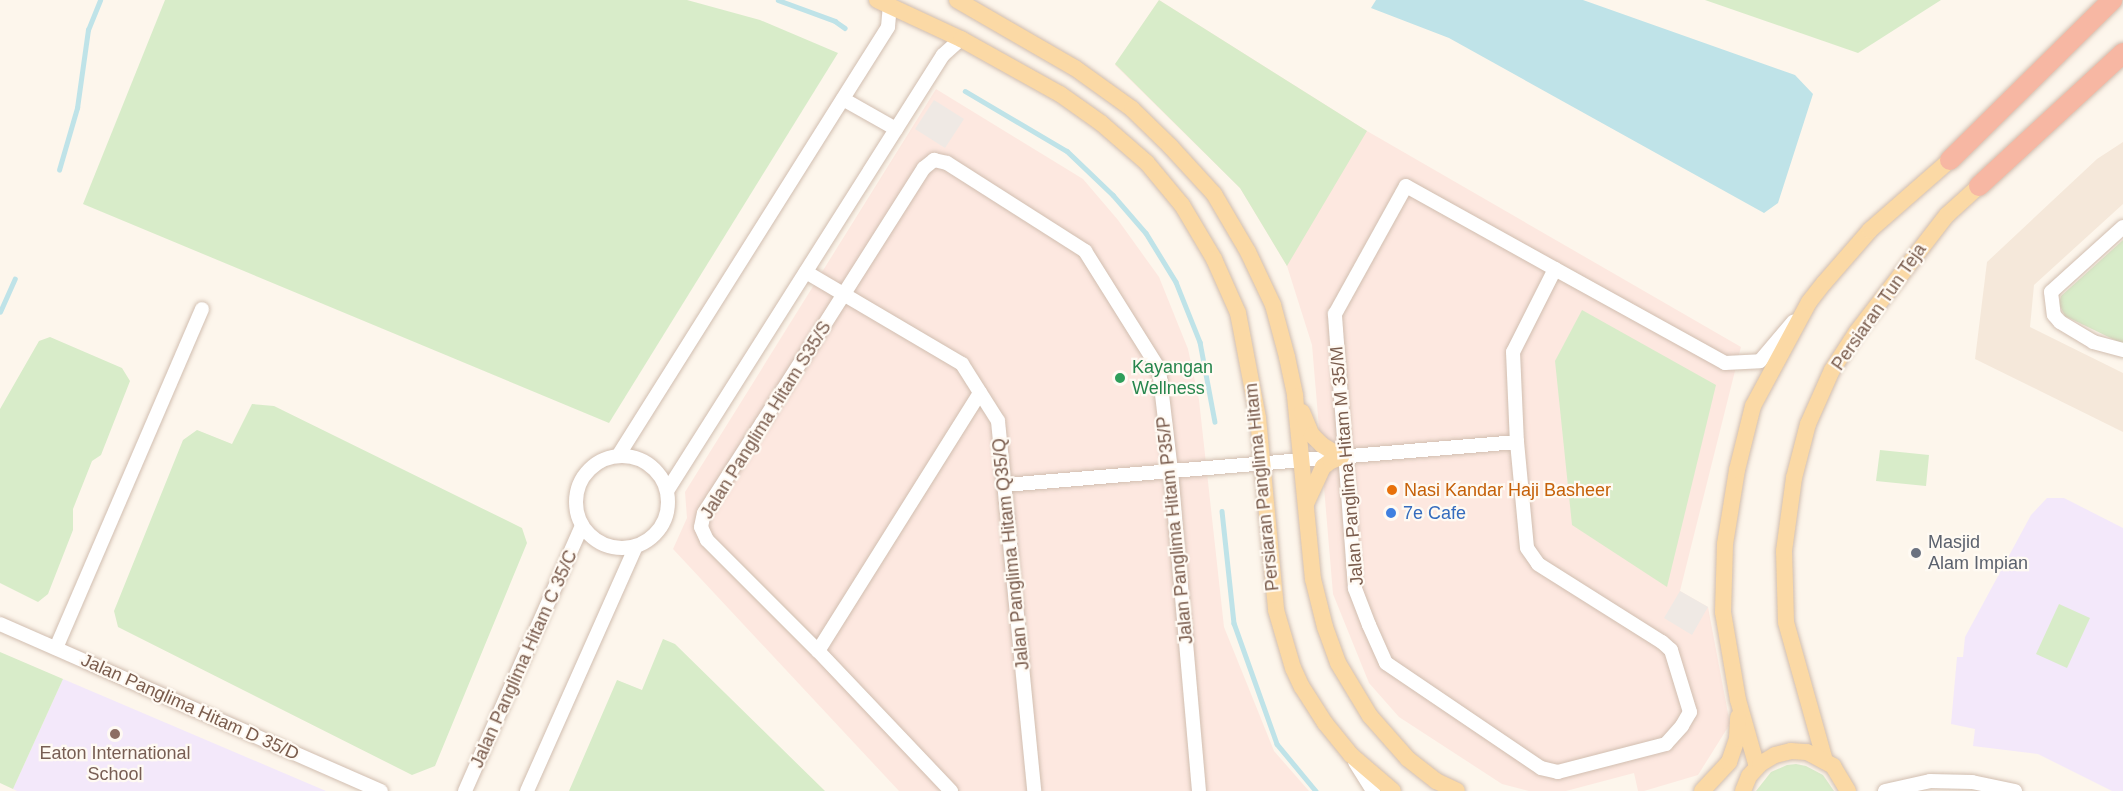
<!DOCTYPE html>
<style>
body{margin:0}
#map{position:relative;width:2123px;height:791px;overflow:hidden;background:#fdf6ec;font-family:Helvetica,sans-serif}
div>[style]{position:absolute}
.residential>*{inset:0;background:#f5e8da}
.commercial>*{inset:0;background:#fde8e0}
.industrial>*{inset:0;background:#efe9e4}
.education>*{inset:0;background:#f3e8fa}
.green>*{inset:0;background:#d8ecc9}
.water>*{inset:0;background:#bfe3e8}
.stream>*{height:4.5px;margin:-2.25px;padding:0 2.25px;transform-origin:2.25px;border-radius:2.25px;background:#bfe3e8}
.roads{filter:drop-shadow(0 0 2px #d1beb0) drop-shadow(0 0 2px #d1beb0)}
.minor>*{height:14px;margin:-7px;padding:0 7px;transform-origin:7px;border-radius:7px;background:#fff}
.minor>.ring{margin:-7px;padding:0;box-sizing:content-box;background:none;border:14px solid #fff;border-radius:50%}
.major>*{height:16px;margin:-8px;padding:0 8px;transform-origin:8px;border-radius:8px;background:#fbd9a5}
.highway>*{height:20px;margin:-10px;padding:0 10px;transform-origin:10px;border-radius:10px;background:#f7b7a3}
.dots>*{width:16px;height:16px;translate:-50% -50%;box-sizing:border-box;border:3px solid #fffaf3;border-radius:50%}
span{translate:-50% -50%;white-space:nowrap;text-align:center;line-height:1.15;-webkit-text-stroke:4.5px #fffaf3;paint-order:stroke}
.street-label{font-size:18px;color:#7a5c4d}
.leisure-label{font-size:18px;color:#27864d}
.left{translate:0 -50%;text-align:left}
.food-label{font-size:18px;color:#c56008}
.shop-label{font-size:18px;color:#366cbe}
.worship-label{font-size:18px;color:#5b616d}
.education-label{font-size:18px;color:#785e54}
</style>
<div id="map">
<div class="residential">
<div style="clip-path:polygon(2123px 142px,2123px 204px,2034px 285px,2030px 327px,2123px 373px,2123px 432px,1975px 359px,1987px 262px,2097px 159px)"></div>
</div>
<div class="commercial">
<div style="clip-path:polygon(1159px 0,1367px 131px,1741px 347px,1680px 591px,1708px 607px,1730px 724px,1698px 775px,1644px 791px,1638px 791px,1634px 773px,1566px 791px,1529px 791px,1502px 784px,1399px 717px,1369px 683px,1333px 594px,1312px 345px,1287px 266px,1240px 188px,1115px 65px)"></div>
<div style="clip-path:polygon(936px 89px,1083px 179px,1118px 220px,1159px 277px,1188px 349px,1199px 400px,1224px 627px,1274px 751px,1309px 791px,899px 791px,673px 549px,687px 518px,685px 492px)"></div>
</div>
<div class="industrial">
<div style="clip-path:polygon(934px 100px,964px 119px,945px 148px,915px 129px)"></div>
<div style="clip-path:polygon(1680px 591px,1708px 607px,1692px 635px,1664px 618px)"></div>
</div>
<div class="education">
<div style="clip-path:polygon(2047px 498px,2064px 498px,2123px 528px,2123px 791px,2112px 791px,2038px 754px,1973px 746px,1975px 729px,1951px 724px,1957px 657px,1963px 657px,1965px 637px,2031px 515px)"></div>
<div style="clip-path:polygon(63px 679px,326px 791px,17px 791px,13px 789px)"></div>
</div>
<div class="green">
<div style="clip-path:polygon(165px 0,687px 0,760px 20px,838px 53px,609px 423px,83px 204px)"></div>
<div style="clip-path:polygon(1159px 0,1367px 131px,1287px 266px,1240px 188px,1115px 64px)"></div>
<div style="clip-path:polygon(1705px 0,1941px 0,1858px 53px)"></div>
<div style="clip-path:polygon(2123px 240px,2123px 343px,2121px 343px,2065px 316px,2059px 304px,2061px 296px)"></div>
<div style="clip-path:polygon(1582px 310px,1716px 385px,1667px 587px,1572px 525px,1555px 361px)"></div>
<div style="clip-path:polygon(50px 337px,122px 368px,130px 381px,101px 455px,92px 461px,73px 509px,73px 530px,48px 594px,38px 602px,0 583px,0 409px,39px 341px)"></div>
<div style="clip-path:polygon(252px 404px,274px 406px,522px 528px,527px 543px,435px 766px,412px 775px,118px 627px,114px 611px,183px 440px,197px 430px,232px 444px)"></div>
<div style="clip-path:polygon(1880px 450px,1929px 455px,1926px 486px,1876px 481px)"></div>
<div style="clip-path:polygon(2059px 604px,2090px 618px,2067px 668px,2036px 654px)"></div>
<div style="clip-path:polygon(663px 639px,675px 644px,825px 791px,569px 791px,617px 680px,642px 690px)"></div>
<div style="clip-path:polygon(0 652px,63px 679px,13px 789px,0 783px)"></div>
<div style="clip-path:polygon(1796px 764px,1806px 766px,1823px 775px,1834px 791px,1756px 791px,1771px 772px,1787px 765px)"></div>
</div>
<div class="water">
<div style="clip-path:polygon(1376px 0,1583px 0,1795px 75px,1813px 94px,1778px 203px,1764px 213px,1449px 38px,1371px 8px)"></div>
</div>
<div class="stream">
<div style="left:778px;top:0;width:61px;rotate:20.2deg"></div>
<div style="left:835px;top:21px;width:12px;rotate:35deg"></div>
<div style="left:965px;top:91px;width:118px;rotate:30.5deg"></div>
<div style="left:1067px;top:151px;width:64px;rotate:43.7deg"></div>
<div style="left:1113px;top:195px;width:50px;rotate:49deg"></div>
<div style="left:1146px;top:233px;width:57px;rotate:58.5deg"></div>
<div style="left:1176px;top:282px;width:65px;rotate:68.2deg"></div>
<div style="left:1200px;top:342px;width:81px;rotate:79.4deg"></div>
<div style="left:59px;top:170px;width:65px;rotate:-73.8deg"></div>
<div style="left:77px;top:108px;width:79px;rotate:-82deg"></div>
<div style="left:88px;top:30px;width:32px;rotate:-68deg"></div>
<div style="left:0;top:312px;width:36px;rotate:-66deg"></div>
<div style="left:1222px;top:511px;width:113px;rotate:83.9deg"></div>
<div style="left:1234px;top:623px;width:128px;rotate:70.4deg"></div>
<div style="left:1277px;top:744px;width:61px;rotate:50.3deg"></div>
</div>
<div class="roads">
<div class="minor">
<div style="left:843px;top:99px;width:61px;rotate:29.5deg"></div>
<div style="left:1406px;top:186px;width:171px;rotate:29.1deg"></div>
<div style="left:1555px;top:269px;width:93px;rotate:116.8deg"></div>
<div style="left:1513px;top:352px;width:90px;rotate:87.5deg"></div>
<div style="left:1517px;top:442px;width:106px;rotate:84.6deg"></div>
<div style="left:1527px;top:548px;width:19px;rotate:55deg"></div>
<div style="left:1538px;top:564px;width:146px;rotate:32.2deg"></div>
<div style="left:1662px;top:642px;width:12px;rotate:42deg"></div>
<div style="left:1671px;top:650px;width:65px;rotate:73deg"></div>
<div style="left:1690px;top:712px;width:16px;rotate:120deg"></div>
<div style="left:1682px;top:726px;width:24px;rotate:132deg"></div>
<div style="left:1666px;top:744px;width:112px;rotate:165.5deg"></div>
<div style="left:1558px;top:772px;width:17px;rotate:-167deg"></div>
<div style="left:1541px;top:768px;width:187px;rotate:-145.9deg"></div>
<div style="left:1386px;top:663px;width:42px;rotate:-114.1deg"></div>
<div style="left:1369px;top:625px;width:40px;rotate:-111deg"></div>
<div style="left:1355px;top:588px;width:275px;rotate:-94.2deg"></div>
<div style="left:1335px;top:314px;width:146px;rotate:-61deg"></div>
<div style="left:2123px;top:227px;width:97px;rotate:137.9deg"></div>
<div style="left:2051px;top:292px;width:23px;rotate:83deg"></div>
<div style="left:2054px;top:315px;width:9px;rotate:49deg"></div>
<div style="left:2060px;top:322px;width:39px;rotate:31deg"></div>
<div style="left:2093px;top:342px;width:31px;rotate:15deg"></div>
<div style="left:1555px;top:269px;width:194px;rotate:28.9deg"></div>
<div style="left:1725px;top:363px;width:35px;rotate:-3deg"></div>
<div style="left:1760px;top:361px;width:52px;rotate:-49.6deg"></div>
<div style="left:806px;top:272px;width:181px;rotate:30.5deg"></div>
<div style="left:962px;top:364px;width:67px;rotate:57.7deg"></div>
<div style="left:998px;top:421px;width:372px;rotate:84.4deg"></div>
<div class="ring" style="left:576px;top:456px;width:78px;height:78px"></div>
<div style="left:618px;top:456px;width:507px;rotate:-57.81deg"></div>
<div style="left:888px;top:27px;width:21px;rotate:-85deg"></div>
<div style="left:1005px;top:485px;width:514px;rotate:-4.8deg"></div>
<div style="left:667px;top:491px;width:516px;rotate:-57.67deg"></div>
<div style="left:943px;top:55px;width:24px;rotate:-42deg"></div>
<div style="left:0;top:624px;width:416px;rotate:23.7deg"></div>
<div style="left:56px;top:648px;width:369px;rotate:-66.7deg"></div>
<div style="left:818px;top:651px;width:305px;rotate:-57.9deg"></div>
<div style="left:1355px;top:762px;width:34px;rotate:58deg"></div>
<div style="left:465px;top:791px;width:290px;rotate:-66.2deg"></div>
<div style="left:527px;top:791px;width:268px;rotate:-66deg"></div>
<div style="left:951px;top:791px;width:193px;rotate:-133.5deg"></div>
<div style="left:818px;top:651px;width:157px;rotate:-135deg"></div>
<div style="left:707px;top:540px;width:14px;rotate:-115deg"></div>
<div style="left:701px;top:527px;width:14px;rotate:-78deg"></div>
<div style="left:704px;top:513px;width:107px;rotate:-57.2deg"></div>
<div style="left:762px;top:423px;width:302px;rotate:-57.6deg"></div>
<div style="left:924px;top:168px;width:13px;rotate:-39deg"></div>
<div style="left:934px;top:160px;width:13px;rotate:13deg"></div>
<div style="left:947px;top:163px;width:164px;rotate:32.5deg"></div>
<div style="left:1085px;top:251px;width:139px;rotate:57.9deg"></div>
<div style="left:1159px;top:369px;width:103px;rotate:83.3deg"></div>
<div style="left:1171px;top:471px;width:321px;rotate:85deg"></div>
<div style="left:1885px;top:791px;width:46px;rotate:-12.5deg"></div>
<div style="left:1930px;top:781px;width:42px;rotate:1.4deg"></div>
<div style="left:1972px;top:782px;width:44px;rotate:11.8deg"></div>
</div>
<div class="major">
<div style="left:877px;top:0;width:93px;rotate:24.9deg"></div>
<div style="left:961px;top:39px;width:113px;rotate:29.1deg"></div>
<div style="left:1060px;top:94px;width:50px;rotate:35.3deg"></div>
<div style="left:1101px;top:123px;width:61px;rotate:41deg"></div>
<div style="left:1147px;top:163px;width:55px;rotate:50.2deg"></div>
<div style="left:1182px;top:205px;width:63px;rotate:59.3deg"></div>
<div style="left:1214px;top:259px;width:59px;rotate:66deg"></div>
<div style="left:1238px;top:313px;width:107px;rotate:79.2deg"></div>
<div style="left:1258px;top:418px;width:193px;rotate:84.6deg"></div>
<div style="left:1276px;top:610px;width:60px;rotate:73.7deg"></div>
<div style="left:1293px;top:668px;width:21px;rotate:65deg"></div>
<div style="left:1302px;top:687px;width:43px;rotate:57.4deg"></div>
<div style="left:1325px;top:723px;width:41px;rotate:50.9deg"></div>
<div style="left:1351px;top:755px;width:55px;rotate:40.6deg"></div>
<div style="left:957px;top:0;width:136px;rotate:30deg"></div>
<div style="left:1075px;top:68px;width:70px;rotate:35.7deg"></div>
<div style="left:1132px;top:109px;width:53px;rotate:44.2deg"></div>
<div style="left:1170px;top:146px;width:65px;rotate:47.5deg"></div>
<div style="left:1214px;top:194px;width:67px;rotate:59.6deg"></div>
<div style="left:1248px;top:252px;width:59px;rotate:64.7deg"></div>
<div style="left:1273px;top:305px;width:54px;rotate:74.9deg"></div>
<div style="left:1287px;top:357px;width:40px;rotate:78deg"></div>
<div style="left:1295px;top:396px;width:184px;rotate:84.4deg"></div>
<div style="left:1313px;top:579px;width:49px;rotate:76deg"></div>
<div style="left:1325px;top:627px;width:38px;rotate:70deg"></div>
<div style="left:1338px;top:663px;width:62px;rotate:58.9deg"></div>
<div style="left:1370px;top:716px;width:57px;rotate:48.5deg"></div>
<div style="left:1408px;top:759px;width:36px;rotate:38deg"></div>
<div style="left:1436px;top:781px;width:23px;rotate:25deg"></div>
<div style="left:1302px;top:412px;width:25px;rotate:67deg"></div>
<div style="left:1312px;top:435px;width:14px;rotate:45deg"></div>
<div style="left:1322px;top:445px;width:22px;rotate:32deg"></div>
<div style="left:1306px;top:504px;width:41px;rotate:-65.3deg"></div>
<div style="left:1323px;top:467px;width:10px;rotate:-37deg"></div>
<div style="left:1331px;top:461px;width:11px;rotate:-22deg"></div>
<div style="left:1825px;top:761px;width:144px;rotate:-105.7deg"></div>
<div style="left:1786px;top:622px;width:71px;rotate:-91.6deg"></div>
<div style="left:1784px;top:551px;width:74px;rotate:-82.2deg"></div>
<div style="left:1794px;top:478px;width:56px;rotate:-75.5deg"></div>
<div style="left:1808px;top:424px;width:59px;rotate:-66deg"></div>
<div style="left:1832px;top:370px;width:44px;rotate:-57deg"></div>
<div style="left:1856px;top:333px;width:149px;rotate:-52.4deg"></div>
<div style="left:1947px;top:215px;width:43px;rotate:-42.2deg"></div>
<div style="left:1757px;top:767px;width:70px;rotate:-105.8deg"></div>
<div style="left:1738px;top:700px;width:89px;rotate:-99.7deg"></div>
<div style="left:1723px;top:612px;width:68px;rotate:-88.3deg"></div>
<div style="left:1725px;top:544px;width:75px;rotate:-80.8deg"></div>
<div style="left:1737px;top:470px;width:66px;rotate:-76deg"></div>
<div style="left:1753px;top:406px;width:118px;rotate:-61.7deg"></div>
<div style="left:1809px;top:302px;width:24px;rotate:-52deg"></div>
<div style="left:1824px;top:283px;width:70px;rotate:-49deg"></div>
<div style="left:1870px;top:230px;width:106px;rotate:-41.2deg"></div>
<div style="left:1702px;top:791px;width:40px;rotate:-47deg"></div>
<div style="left:1729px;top:762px;width:24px;rotate:-71deg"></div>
<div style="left:1737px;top:739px;width:22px;rotate:-87deg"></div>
<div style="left:1743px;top:791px;width:16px;rotate:-68deg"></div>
<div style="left:1749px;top:776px;width:16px;rotate:-47deg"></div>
<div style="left:1760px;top:764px;width:17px;rotate:-31deg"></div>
<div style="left:1775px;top:755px;width:16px;rotate:-14deg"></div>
<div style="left:1791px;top:751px;width:16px;rotate:4deg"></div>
<div style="left:1807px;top:752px;width:30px;rotate:28deg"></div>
<div style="left:1833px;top:766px;width:29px;rotate:59deg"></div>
</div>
<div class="highway">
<div style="left:1950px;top:160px;width:228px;rotate:-44.6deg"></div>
<div style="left:1979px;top:186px;width:196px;rotate:-42.7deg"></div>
</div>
</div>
<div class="dots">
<div style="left:1120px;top:378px;background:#2e9e5b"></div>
<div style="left:1392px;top:490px;background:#e8710a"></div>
<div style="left:1391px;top:513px;background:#3f7fe0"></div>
<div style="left:1916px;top:553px;background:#6b7280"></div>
<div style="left:115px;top:734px;background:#8d6e63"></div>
</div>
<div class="street-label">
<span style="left:1879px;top:307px;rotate:-55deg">Persiaran Tun Teja</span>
<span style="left:766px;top:420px;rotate:-58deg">Jalan Panglima Hitam S35/S</span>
<span style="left:1347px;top:466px;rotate:-95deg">Jalan Panglima Hitam M 35/M</span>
<span style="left:1262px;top:487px;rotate:-96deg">Persiaran Panglima Hitam</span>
<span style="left:1175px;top:530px;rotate:-96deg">Jalan Panglima Hitam P35/P</span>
<span style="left:1011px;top:554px;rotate:-96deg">Jalan Panglima Hitam Q35/Q</span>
<span style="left:524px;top:659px;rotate:-66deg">Jalan Panglima Hitam C 35/C</span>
<span style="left:190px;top:707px;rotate:24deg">Jalan Panglima Hitam D 35/D</span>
</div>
<div class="leisure-label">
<span class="left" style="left:1132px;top:378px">Kayangan<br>Wellness</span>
</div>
<div class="food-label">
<span class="left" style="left:1404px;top:490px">Nasi Kandar Haji Basheer</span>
</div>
<div class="shop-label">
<span class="left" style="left:1403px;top:513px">7e Cafe</span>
</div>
<div class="worship-label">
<span class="left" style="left:1928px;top:553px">Masjid<br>Alam Impian</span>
</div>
<div class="education-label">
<span style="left:115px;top:764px">Eaton International<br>School</span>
</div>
</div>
